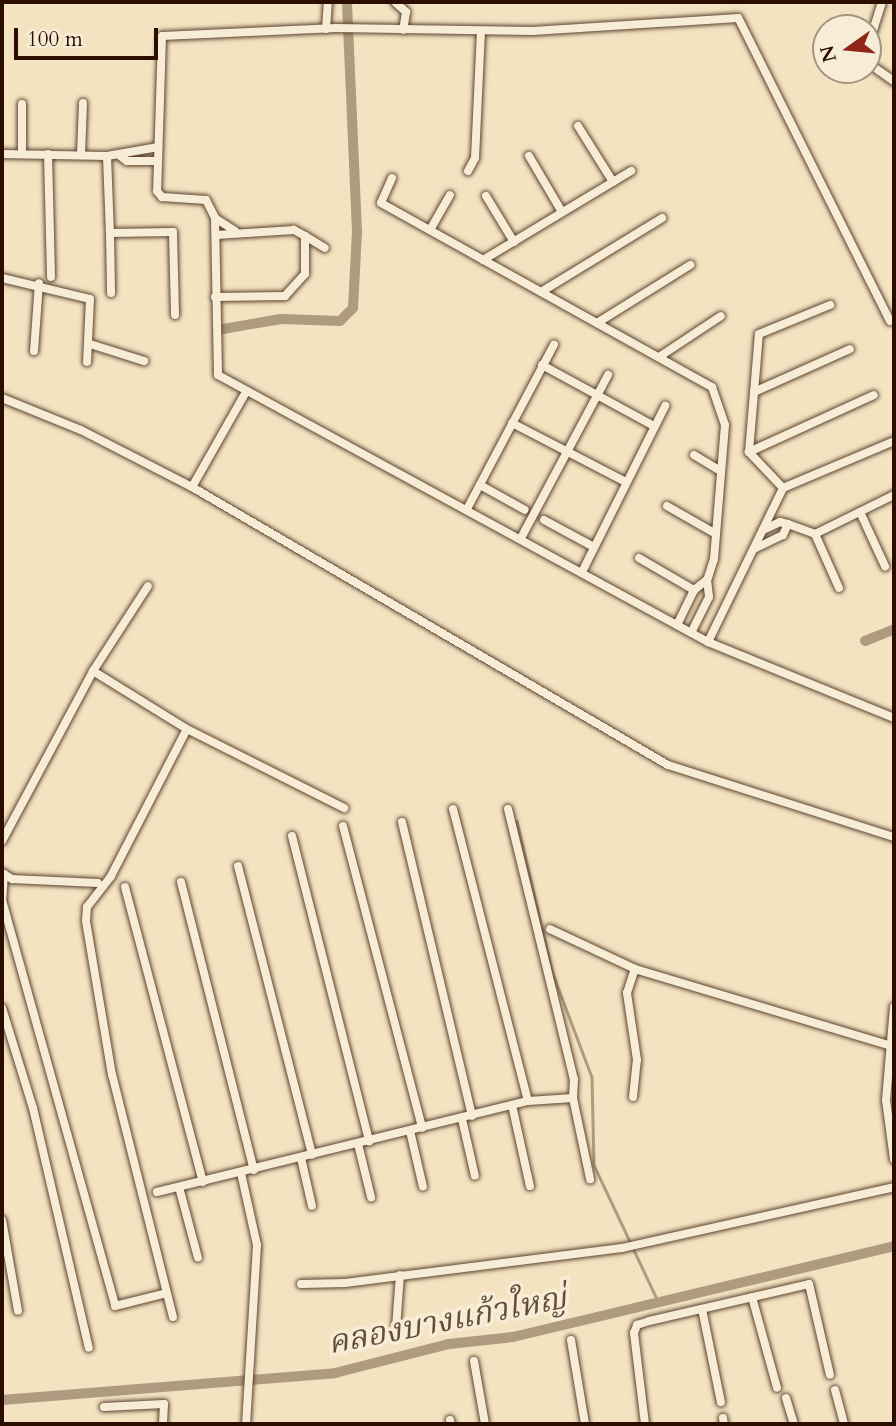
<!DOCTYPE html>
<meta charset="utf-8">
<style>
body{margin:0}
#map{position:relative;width:896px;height:1426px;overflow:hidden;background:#f3e3c1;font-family:Cardo,"Noto Serif Thai",serif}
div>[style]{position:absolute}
.stream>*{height:2.5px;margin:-1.25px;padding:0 1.25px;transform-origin:1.25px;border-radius:1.25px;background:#af9b7f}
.canal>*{height:10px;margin:-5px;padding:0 5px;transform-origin:5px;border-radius:5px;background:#af9b7f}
.roads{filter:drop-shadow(0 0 2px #5d4330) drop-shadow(0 0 2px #5d4330)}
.minor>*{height:8px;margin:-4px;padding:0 4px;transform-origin:4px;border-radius:4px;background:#f7edd7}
span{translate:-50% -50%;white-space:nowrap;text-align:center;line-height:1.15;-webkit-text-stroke:7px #f7edd7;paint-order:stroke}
.water-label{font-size:32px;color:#664d39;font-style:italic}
.frame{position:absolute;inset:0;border:4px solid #2b0e00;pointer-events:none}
.north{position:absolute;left:812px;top:14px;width:70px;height:70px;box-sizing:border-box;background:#f7edd7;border:2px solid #a59481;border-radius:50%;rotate:255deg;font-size:19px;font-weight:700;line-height:28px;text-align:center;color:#2b0e00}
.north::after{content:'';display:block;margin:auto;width:24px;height:32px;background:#8f2418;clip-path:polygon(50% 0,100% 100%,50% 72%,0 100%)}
.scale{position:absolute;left:14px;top:28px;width:144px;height:32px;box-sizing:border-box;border:4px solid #2b0e00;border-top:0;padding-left:9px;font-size:21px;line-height:24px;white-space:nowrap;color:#2b0e00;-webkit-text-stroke:5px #f7edd7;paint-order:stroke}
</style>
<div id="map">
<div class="stream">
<div style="left:517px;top:821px;width:157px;rotate:76.8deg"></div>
<div style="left:553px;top:974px;width:110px;rotate:69.3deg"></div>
<div style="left:592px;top:1077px;width:88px;rotate:88.7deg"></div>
<div style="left:594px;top:1165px;width:150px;rotate:64.8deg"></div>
</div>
<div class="canal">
<div style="left:223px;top:329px;width:59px;rotate:-9.8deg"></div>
<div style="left:281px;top:319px;width:59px;rotate:1.9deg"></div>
<div style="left:340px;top:321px;width:18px;rotate:-45deg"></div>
<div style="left:353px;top:308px;width:76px;rotate:-87deg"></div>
<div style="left:357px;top:232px;width:230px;rotate:-92.5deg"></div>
<div style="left:865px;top:641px;width:31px;rotate:-22deg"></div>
<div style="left:2px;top:1400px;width:334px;rotate:-4.6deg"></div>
<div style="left:335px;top:1373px;width:118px;rotate:-14.3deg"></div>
<div style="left:449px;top:1344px;width:64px;rotate:-6.2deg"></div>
<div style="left:513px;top:1337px;width:392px;rotate:-13.4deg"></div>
</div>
<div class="roads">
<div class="minor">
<div style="left:395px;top:2px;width:15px;rotate:42deg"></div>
<div style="left:406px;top:12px;width:18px;rotate:99deg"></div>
<div style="left:326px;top:29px;width:27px;rotate:-86deg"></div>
<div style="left:868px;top:46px;width:46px;rotate:-72.3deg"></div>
<div style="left:868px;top:63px;width:32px;rotate:35deg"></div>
<div style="left:22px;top:104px;width:49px;rotate:90deg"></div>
<div style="left:578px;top:126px;width:66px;rotate:58deg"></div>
<div style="left:2px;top:154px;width:105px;rotate:1.1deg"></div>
<div style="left:107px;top:156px;width:77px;rotate:87.8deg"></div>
<div style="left:110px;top:233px;width:63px;rotate:-0.9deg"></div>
<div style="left:173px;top:232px;width:83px;rotate:88.6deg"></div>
<div style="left:48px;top:154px;width:123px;rotate:88.6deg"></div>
<div style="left:81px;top:155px;width:52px;rotate:-87.8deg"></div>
<div style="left:119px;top:155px;width:10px;rotate:37deg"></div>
<div style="left:127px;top:161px;width:31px"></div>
<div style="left:107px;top:156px;width:52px;rotate:-10deg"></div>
<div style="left:529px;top:156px;width:65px;rotate:59.5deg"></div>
<div style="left:468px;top:171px;width:15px;rotate:-62deg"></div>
<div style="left:475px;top:158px;width:126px;rotate:-87.3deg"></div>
<div style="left:392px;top:178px;width:27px;rotate:114deg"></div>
<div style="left:381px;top:203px;width:379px;rotate:29.1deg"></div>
<div style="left:712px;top:387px;width:40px;rotate:71.1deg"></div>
<div style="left:725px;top:425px;width:134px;rotate:94.7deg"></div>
<div style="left:714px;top:559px;width:22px;rotate:108deg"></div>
<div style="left:486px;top:196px;width:54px;rotate:58.7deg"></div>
<div style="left:215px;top:218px;width:24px;rotate:33deg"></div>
<div style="left:430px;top:230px;width:40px;rotate:-60.3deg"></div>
<div style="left:110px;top:233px;width:60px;rotate:89deg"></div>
<div style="left:305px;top:236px;width:23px;rotate:31deg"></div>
<div style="left:483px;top:260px;width:173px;rotate:-31deg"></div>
<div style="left:2px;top:278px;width:90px;rotate:13.4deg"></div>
<div style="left:90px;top:299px;width:63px;rotate:92.7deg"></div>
<div style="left:541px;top:292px;width:142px;rotate:-31.4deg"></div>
<div style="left:215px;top:297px;width:70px;rotate:-0.8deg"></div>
<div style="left:285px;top:296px;width:30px;rotate:-48deg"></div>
<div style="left:305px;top:274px;width:38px;rotate:-90deg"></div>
<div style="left:305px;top:236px;width:13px;rotate:-151deg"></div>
<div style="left:294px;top:230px;width:78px;rotate:176.3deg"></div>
<div style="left:890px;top:321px;width:339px;rotate:-116.6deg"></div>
<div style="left:738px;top:18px;width:206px;rotate:176.4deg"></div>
<div style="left:532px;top:31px;width:196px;rotate:-179.1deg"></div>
<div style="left:336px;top:28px;width:174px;rotate:177.4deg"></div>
<div style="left:162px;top:36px;width:155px;rotate:91.8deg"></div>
<div style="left:157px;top:191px;width:8px;rotate:50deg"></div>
<div style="left:162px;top:197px;width:44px;rotate:3.9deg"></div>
<div style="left:206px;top:200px;width:20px;rotate:63deg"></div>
<div style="left:215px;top:218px;width:157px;rotate:88.9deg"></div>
<div style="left:218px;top:375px;width:558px;rotate:28.59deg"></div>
<div style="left:708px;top:642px;width:201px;rotate:22.2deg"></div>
<div style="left:597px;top:323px;width:110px;rotate:-31.9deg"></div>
<div style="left:90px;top:344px;width:57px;rotate:17.5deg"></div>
<div style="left:34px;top:351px;width:68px;rotate:-85.8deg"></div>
<div style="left:659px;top:357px;width:74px;rotate:-33.5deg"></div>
<div style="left:542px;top:365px;width:128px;rotate:28.6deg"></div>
<div style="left:754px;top:392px;width:105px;rotate:-24.1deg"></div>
<div style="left:2px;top:398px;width:85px;rotate:22.1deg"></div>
<div style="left:81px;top:430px;width:125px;rotate:27.2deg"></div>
<div style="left:192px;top:487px;width:551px;rotate:30.29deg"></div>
<div style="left:668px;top:765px;width:237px;rotate:17.7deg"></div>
<div style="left:512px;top:423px;width:128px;rotate:27.4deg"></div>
<div style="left:749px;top:452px;width:137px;rotate:-24.5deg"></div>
<div style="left:694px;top:455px;width:31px;rotate:31deg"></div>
<div style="left:480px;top:485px;width:51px;rotate:29.1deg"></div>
<div style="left:192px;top:487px;width:109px;rotate:-60.4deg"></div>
<div style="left:783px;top:488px;width:50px;rotate:-133.4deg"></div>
<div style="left:749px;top:452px;width:118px;rotate:-85.2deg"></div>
<div style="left:759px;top:334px;width:77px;rotate:-22.2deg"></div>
<div style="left:667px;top:506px;width:56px;rotate:29.7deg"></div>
<div style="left:467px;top:509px;width:186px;rotate:-62.1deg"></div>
<div style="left:860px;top:512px;width:60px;rotate:65.2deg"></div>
<div style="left:544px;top:520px;width:57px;rotate:28.4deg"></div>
<div style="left:788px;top:524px;width:29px;rotate:20deg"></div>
<div style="left:815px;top:534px;width:88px;rotate:-26.3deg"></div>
<div style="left:815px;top:534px;width:59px;rotate:66deg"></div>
<div style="left:521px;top:538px;width:185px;rotate:-61.9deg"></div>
<div style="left:754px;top:549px;width:32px;rotate:-26deg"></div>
<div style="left:783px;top:535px;width:12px;rotate:-66deg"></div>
<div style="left:788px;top:524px;width:8px;rotate:-166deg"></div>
<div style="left:780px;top:522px;width:19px;rotate:155deg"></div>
<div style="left:639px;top:558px;width:64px;rotate:30.2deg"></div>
<div style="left:582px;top:572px;width:186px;rotate:-63.4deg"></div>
<div style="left:677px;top:625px;width:39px;rotate:-64deg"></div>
<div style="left:694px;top:590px;width:16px;rotate:-38deg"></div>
<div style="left:707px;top:580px;width:17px;rotate:83deg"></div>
<div style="left:709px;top:597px;width:40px;rotate:116.6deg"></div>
<div style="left:708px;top:642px;width:171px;rotate:-64deg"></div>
<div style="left:783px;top:488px;width:121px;rotate:-22.9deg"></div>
<div style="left:93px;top:671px;width:110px;rotate:31.7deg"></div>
<div style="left:187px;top:729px;width:176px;rotate:26.7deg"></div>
<div style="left:453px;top:809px;width:301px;rotate:75.6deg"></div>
<div style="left:508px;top:809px;width:278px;rotate:76.3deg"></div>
<div style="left:574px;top:1079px;width:19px;rotate:93deg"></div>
<div style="left:402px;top:822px;width:302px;rotate:76.6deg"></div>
<div style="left:343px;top:826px;width:312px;rotate:75.3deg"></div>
<div style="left:292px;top:836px;width:315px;rotate:75.8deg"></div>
<div style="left:2px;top:841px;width:193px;rotate:-61.8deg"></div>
<div style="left:93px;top:671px;width:101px;rotate:-57.1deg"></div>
<div style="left:238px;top:866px;width:298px;rotate:75.6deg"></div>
<div style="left:2px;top:873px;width:12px;rotate:31deg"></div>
<div style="left:12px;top:879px;width:86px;rotate:2.7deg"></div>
<div style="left:4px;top:874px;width:26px;rotate:94deg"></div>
<div style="left:2px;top:900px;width:421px;rotate:74.4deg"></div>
<div style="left:115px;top:1306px;width:49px;rotate:-14deg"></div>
<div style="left:181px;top:882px;width:297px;rotate:75.8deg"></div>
<div style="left:125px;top:887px;width:305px;rotate:75.2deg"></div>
<div style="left:550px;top:929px;width:94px;rotate:25.2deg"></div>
<div style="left:635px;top:969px;width:267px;rotate:16.7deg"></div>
<div style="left:894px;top:1007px;width:93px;rotate:94.9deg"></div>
<div style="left:886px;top:1100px;width:60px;rotate:82.3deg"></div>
<div style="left:2px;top:1008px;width:105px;rotate:72.8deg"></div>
<div style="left:33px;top:1108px;width:246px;rotate:76.9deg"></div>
<div style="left:633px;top:1097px;width:37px;rotate:-84deg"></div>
<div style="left:637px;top:1060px;width:68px;rotate:-98.5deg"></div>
<div style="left:627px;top:993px;width:25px;rotate:-72deg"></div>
<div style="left:512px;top:1105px;width:83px;rotate:77.5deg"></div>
<div style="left:462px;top:1119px;width:58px;rotate:77.2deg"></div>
<div style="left:410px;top:1131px;width:57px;rotate:76.9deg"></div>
<div style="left:358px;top:1144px;width:55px;rotate:76.2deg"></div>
<div style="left:301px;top:1158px;width:49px;rotate:77.1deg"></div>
<div style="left:241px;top:1173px;width:74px;rotate:77.5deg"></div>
<div style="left:257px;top:1245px;width:179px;rotate:93.5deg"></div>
<div style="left:179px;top:1187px;width:73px;rotate:75deg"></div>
<div style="left:157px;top:1192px;width:382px;rotate:-13.8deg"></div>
<div style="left:528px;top:1101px;width:45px;rotate:-3.8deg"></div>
<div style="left:573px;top:1098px;width:83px;rotate:78.1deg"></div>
<div style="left:2px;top:1220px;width:92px;rotate:80deg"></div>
<div style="left:301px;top:1284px;width:44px;rotate:-1.3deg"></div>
<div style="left:345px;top:1283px;width:279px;rotate:-7.2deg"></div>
<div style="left:622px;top:1248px;width:279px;rotate:-12.6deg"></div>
<div style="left:752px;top:1297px;width:94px;rotate:74.6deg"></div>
<div style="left:702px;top:1309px;width:95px;rotate:78.5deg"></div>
<div style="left:173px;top:1317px;width:250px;rotate:-104.1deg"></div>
<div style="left:112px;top:1075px;width:156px;rotate:-99.6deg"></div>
<div style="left:86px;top:921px;width:14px;rotate:-86deg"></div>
<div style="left:87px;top:907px;width:39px;rotate:-52deg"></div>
<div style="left:111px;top:876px;width:165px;rotate:-62.7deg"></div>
<div style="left:396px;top:1328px;width:53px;rotate:-85.7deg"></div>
<div style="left:571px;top:1340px;width:85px;rotate:80.5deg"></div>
<div style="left:474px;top:1361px;width:64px;rotate:80.1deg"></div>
<div style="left:835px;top:1390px;width:35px;rotate:75deg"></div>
<div style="left:786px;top:1398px;width:27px;rotate:73deg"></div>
<div style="left:104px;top:1407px;width:60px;rotate:-2.9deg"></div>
<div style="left:164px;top:1404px;width:20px;rotate:93deg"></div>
<div style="left:723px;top:1418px;width:6px;rotate:81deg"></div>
<div style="left:450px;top:1420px;width:4px;rotate:76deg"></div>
<div style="left:645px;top:1424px;width:92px;rotate:-96.9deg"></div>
<div style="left:634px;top:1333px;width:9px;rotate:-69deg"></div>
<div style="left:637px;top:1325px;width:13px;rotate:-18deg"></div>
<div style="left:649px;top:1321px;width:164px;rotate:-13deg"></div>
<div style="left:809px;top:1284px;width:93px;rotate:77deg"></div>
</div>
</div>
<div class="water-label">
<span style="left:447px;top:1321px;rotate:-11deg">คลองบางแก้วใหญ่</span>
</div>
<div class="frame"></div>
<div class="north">N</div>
<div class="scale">100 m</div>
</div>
